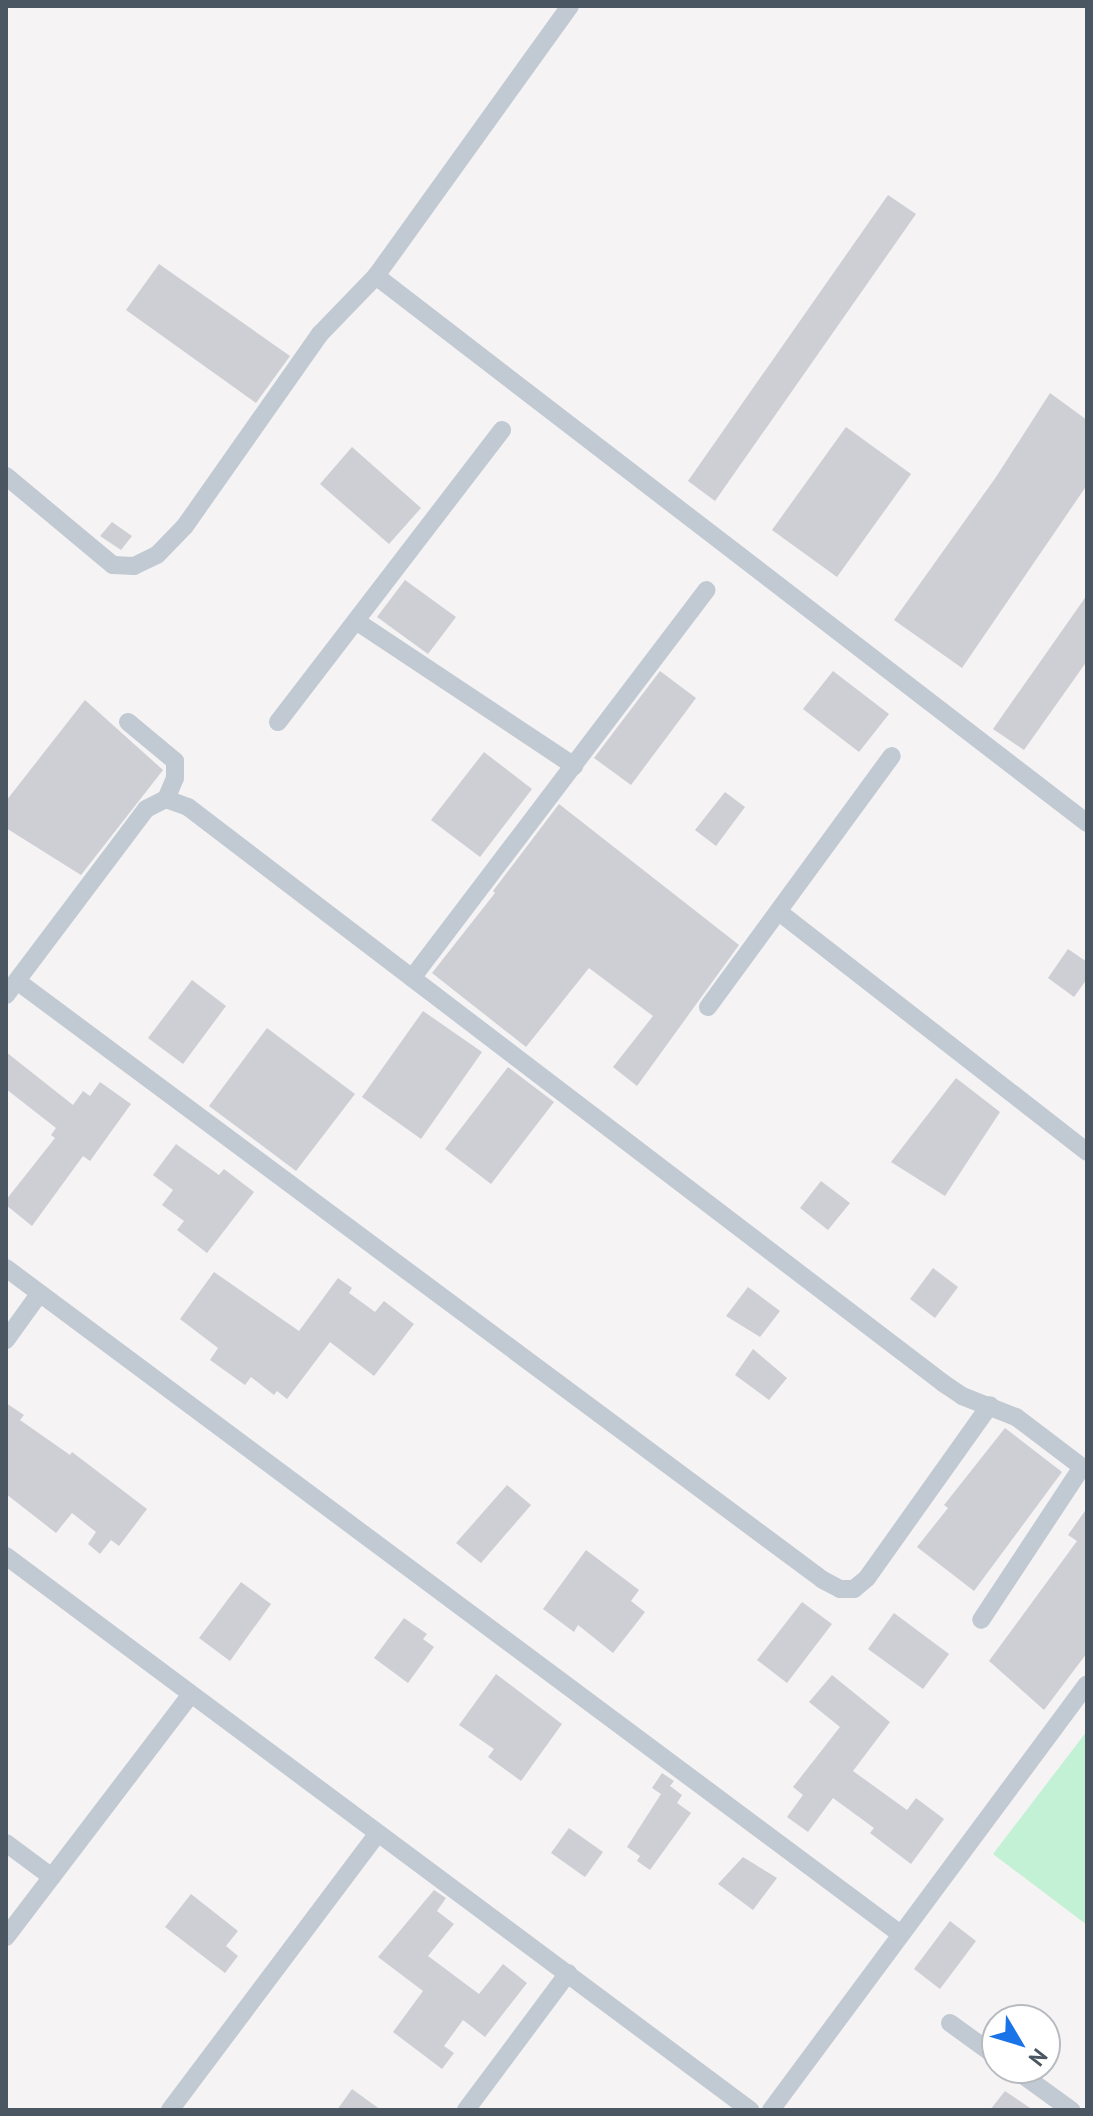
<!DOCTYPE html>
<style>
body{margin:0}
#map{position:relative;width:1093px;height:2116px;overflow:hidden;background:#f5f3f3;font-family:"PT Sans",sans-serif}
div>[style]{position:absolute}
.green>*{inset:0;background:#c3f1d5}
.building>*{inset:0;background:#cdcfd5}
.minor>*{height:18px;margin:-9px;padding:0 9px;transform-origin:9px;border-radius:9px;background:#c1cad2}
span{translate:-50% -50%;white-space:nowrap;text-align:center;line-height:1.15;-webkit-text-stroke:6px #fff;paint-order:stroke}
.frame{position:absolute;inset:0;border:8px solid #4a5661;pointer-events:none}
.north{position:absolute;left:981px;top:2004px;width:80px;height:80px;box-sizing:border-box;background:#fff;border:2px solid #b7bbc0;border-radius:50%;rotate:128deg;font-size:22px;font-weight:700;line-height:32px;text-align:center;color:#4a5661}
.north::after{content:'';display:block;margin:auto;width:28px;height:36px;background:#1a73e8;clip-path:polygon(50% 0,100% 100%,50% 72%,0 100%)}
</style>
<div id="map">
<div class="green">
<div style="clip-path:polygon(1087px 1731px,1087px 1925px,993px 1854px)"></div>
</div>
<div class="building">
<div style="clip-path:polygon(888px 195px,916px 214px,715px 501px,688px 481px)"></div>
<div style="clip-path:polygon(159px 264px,290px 356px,256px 403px,126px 310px)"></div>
<div style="clip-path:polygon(1050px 393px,1087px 420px,1087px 485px,962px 668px,894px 620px,996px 477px)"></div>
<div style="clip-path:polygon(846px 427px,911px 474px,837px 577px,772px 530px)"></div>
<div style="clip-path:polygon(352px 447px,421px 508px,389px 544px,320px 484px)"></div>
<div style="clip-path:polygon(112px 522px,132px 536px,121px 550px,100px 536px)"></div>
<div style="clip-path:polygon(405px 580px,456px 617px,428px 654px,377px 617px)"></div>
<div style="clip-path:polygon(1087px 595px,1087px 661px,1024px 750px,993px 729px)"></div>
<div style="clip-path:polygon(660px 671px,696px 698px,631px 785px,594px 758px)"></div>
<div style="clip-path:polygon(833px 671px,889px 714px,859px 752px,803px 709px)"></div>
<div style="clip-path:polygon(85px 700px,163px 770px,81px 875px,6px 828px,6px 801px)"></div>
<div style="clip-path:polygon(484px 752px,532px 789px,480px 857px,431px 820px)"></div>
<div style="clip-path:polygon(725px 792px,745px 807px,716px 846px,695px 830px)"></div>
<div style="clip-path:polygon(559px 804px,739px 945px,637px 1086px,613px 1067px,653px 1016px,589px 968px,526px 1047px,432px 973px,495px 893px,493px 891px)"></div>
<div style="clip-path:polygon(1068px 949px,1087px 962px,1087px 979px,1074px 997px,1048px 978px)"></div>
<div style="clip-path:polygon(192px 980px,226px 1006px,183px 1064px,148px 1038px)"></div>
<div style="clip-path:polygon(423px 1011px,482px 1052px,421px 1139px,362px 1097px)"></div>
<div style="clip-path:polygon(267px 1028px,355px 1094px,296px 1171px,209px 1106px)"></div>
<div style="clip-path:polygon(6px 1052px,73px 1105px,83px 1091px,90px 1096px,100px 1082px,131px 1104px,90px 1161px,83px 1156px,32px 1226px,6px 1205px,6px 1200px,55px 1138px,51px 1135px,56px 1128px,6px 1089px)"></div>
<div style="clip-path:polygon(508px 1067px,554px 1102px,491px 1184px,445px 1149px)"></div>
<div style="clip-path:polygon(956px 1078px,1000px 1112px,945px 1196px,891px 1162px)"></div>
<div style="clip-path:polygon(176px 1144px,219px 1175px,224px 1169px,254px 1192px,207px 1253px,177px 1230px,184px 1221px,162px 1205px,173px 1190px,153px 1175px)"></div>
<div style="clip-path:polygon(821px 1181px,850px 1203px,828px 1230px,800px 1208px)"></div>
<div style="clip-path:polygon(933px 1268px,958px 1287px,935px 1318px,910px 1299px)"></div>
<div style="clip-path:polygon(214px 1272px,299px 1331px,338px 1278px,352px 1288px,349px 1293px,375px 1312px,384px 1301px,414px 1324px,374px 1376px,330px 1342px,287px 1399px,277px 1391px,274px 1395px,251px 1377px,245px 1385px,210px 1360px,218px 1348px,180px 1319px)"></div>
<div style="clip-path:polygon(748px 1287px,780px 1311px,760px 1337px,726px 1316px)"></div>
<div style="clip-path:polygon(753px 1349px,787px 1378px,769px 1400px,735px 1375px)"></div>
<div style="clip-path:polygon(6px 1403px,24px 1415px,20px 1420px,70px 1455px,72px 1452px,147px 1509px,119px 1546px,111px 1540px,100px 1554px,88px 1544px,96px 1532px,72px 1513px,56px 1533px,6px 1494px)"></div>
<div style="clip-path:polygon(1005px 1428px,1062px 1472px,974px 1591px,917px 1547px,948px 1508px,944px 1505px)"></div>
<div style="clip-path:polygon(507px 1485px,531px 1505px,481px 1563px,456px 1543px)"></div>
<div style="clip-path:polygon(1087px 1508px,1087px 1653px,1044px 1710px,989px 1661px,1077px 1541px,1068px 1535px)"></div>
<div style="clip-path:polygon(586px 1550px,639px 1590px,631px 1601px,645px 1612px,613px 1653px,578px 1625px,574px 1632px,543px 1609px)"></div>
<div style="clip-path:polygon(241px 1582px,271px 1604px,230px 1661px,199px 1638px)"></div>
<div style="clip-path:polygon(802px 1602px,832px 1624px,787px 1683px,757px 1660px)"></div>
<div style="clip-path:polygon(894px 1613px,949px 1654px,923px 1689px,868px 1649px)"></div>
<div style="clip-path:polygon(404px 1618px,427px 1634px,423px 1639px,434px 1647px,408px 1683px,374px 1658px)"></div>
<div style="clip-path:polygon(496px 1674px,562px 1724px,521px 1781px,488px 1757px,494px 1749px,459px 1725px)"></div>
<div style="clip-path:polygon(832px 1675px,890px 1722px,853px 1771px,907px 1810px,916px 1798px,944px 1819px,911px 1864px,870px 1833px,874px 1828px,833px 1798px,808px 1832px,787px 1817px,803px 1795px,793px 1787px,840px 1727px,809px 1702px)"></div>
<div style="clip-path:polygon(662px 1773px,674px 1781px,670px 1786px,682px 1795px,677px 1803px,691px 1813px,650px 1870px,637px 1861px,640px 1856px,627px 1847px,661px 1794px,652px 1788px)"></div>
<div style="clip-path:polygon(569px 1828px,603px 1852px,585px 1877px,551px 1853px)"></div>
<div style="clip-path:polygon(743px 1857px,777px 1878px,753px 1910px,718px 1884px)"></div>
<div style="clip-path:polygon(434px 1890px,446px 1898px,437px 1911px,454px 1924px,428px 1956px,479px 1994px,503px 1964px,527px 1983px,485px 2037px,463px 2020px,444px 2046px,454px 2053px,442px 2069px,393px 2032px,423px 1991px,378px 1957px)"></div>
<div style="clip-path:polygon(191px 1894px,238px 1931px,226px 1946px,238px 1956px,225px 1973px,165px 1927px)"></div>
<div style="clip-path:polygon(950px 1921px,976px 1941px,940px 1989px,914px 1969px)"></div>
<div style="clip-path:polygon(352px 2089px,381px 2110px,337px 2110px)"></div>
<div style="clip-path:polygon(1005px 2091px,1033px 2110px,990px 2110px)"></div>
</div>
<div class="minor">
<div style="left:570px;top:6px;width:332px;rotate:125.7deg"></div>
<div style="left:376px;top:276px;width:897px;rotate:37.57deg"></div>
<div style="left:6px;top:476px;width:139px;rotate:39.8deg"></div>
<div style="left:113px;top:565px;width:21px;rotate:3deg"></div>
<div style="left:134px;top:566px;width:25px;rotate:-26deg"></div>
<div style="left:157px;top:555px;width:40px;rotate:-46deg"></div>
<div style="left:185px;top:526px;width:235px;rotate:-54.9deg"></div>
<div style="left:320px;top:334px;width:81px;rotate:-46deg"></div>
<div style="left:356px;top:621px;width:262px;rotate:33.6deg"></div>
<div style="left:128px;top:722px;width:61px;rotate:39.7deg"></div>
<div style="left:175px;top:761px;width:17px;rotate:90deg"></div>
<div style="left:175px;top:778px;width:23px;rotate:113deg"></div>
<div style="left:278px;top:722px;width:368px;rotate:-52.5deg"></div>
<div style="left:779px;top:912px;width:390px;rotate:37.9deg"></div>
<div style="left:412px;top:978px;width:487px;rotate:-52.8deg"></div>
<div style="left:17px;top:981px;width:1004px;rotate:36.62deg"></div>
<div style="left:823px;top:1580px;width:19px;rotate:28deg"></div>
<div style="left:840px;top:1589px;width:14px"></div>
<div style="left:854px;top:1589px;width:17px;rotate:-40deg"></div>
<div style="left:867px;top:1578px;width:212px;rotate:-54.6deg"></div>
<div style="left:6px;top:995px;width:233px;rotate:-53deg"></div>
<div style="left:146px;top:809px;width:22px;rotate:-27deg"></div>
<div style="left:166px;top:799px;width:23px;rotate:20deg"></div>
<div style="left:188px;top:807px;width:950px;rotate:37.34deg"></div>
<div style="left:943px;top:1383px;width:23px;rotate:34deg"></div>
<div style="left:962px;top:1396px;width:58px;rotate:21.3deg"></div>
<div style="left:1016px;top:1417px;width:83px;rotate:37.1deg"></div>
<div style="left:1082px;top:1467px;width:183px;rotate:123.4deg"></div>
<div style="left:708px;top:1007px;width:311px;rotate:-53.8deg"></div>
<div style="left:6px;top:1268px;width:1113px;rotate:36.67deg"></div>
<div style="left:6px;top:1340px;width:57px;rotate:-54.3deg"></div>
<div style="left:6px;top:1556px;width:928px;rotate:36.67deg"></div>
<div style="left:6px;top:1843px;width:57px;rotate:36.5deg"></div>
<div style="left:6px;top:1937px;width:305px;rotate:-52.7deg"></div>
<div style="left:950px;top:2023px;width:58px;rotate:35.9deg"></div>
<div style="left:1013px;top:2068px;width:72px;rotate:35.9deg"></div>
<div style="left:170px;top:2110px;width:345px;rotate:-53.1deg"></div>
<div style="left:466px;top:2110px;width:171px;rotate:-53.3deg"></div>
<div style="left:771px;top:2110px;width:530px;rotate:-53.43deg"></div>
</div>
<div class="frame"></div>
<div class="north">N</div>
</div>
